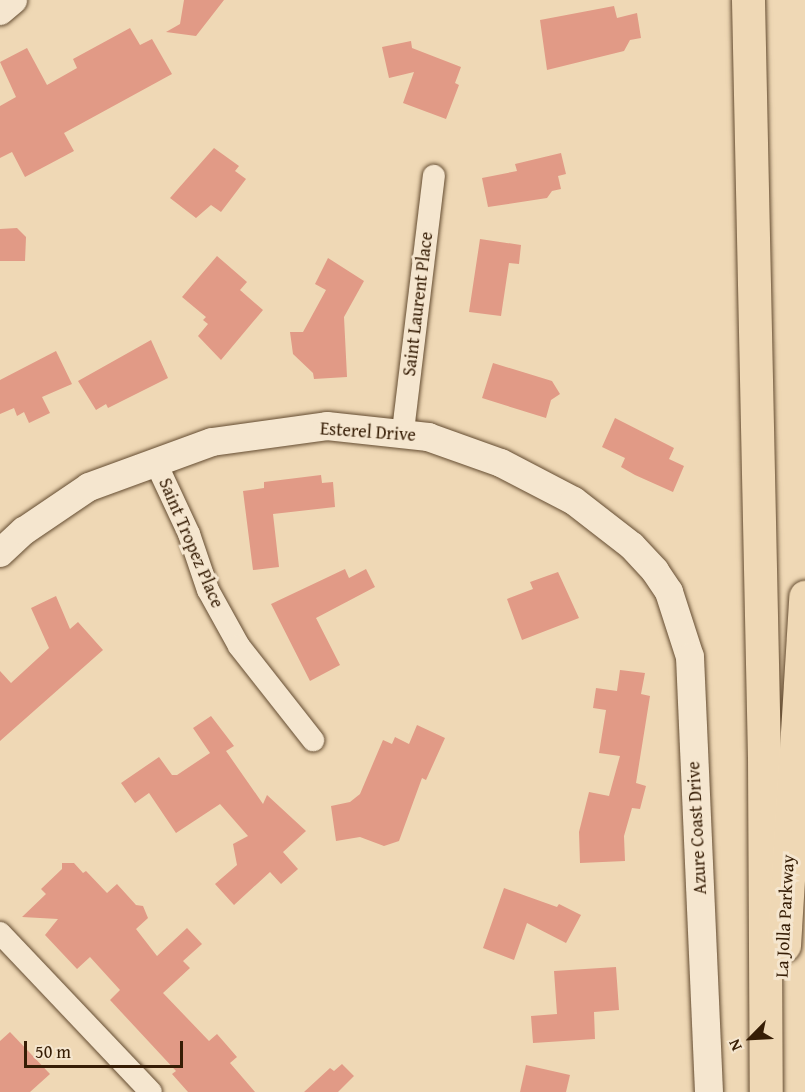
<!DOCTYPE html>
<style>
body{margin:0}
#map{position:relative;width:805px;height:1092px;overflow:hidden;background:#efd8b5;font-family:"Gentium Book Plus",serif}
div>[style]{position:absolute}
.building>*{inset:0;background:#e19a86}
.roads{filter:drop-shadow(0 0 2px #644c31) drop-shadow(0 0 2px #644c31)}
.minor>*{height:22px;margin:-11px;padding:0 11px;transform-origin:11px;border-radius:11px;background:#f5e6cf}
.tertiary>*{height:28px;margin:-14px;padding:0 14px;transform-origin:14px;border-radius:14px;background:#f5e6cf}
.motorway>*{height:33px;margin:-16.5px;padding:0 16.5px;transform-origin:16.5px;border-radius:16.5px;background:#efd8b5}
span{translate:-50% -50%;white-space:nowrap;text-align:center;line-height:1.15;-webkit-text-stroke:6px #f5e6cf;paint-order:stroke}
.street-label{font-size:18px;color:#361d05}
.north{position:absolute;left:721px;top:1008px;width:60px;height:60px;-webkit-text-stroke:4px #f5e6cf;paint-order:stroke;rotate:246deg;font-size:16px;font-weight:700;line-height:24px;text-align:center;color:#361d05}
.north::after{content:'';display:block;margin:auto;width:21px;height:27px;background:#361d05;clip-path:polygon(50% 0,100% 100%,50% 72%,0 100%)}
.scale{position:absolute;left:24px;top:1041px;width:159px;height:27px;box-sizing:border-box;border:3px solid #361d05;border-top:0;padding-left:8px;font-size:18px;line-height:21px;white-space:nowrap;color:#361d05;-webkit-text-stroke:4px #f5e6cf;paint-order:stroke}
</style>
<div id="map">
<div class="building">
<div style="clip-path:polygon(184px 0,224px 0,196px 36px,166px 32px,180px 24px)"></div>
<div style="clip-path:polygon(614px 6px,617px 18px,637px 13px,641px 38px,630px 40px,624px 51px,547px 70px,540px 20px)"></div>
<div style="clip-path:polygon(130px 28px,140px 45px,152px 39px,172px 74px,64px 133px,74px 151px,25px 177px,12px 152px,0 158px,0 106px,16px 97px,0 62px,27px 48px,47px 85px,77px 68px,73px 59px)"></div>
<div style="clip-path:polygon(411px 41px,412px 48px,461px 67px,455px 83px,459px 85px,446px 119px,403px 103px,414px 72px,389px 78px,382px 47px)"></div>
<div style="clip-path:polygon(214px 148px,239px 166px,235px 171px,246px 179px,221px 212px,211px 205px,196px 218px,170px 198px)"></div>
<div style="clip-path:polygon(561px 153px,566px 174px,558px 176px,561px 189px,552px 191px,547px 198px,488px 207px,482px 178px,517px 171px,515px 164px)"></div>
<div style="clip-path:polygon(17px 228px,26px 237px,25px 261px,0 261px,0 229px)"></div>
<div style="clip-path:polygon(480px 239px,521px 245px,519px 264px,509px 263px,501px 316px,469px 312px)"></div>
<div style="clip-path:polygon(217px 256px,247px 282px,240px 290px,263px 310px,221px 360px,198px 336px,208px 324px,203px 320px,206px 317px,182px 297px)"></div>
<div style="clip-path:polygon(328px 258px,364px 281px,344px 317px,347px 377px,314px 379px,313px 373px,293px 354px,290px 332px,303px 332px,326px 290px,315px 284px)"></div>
<div style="clip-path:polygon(151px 340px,168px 378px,108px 408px,106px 404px,96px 410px,78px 381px)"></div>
<div style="clip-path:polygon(56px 351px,72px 384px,42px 397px,50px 413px,29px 423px,24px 412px,17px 416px,14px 408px,0 414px,0 380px)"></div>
<div style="clip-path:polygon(493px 363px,552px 381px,560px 394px,551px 400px,546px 418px,482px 398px)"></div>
<div style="clip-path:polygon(615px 418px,674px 448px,669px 459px,684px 466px,673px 492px,635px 475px,621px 467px,625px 458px,602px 447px)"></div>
<div style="clip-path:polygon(321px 475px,322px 483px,333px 482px,335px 507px,273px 514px,279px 567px,253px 570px,243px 491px,264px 488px,264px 482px)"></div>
<div style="clip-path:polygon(345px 569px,349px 578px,366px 569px,375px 587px,316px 618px,340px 665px,310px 681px,271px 604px)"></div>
<div style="clip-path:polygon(558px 572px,579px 618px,522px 640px,507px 599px,533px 589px,530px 582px)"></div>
<div style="clip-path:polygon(56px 596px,70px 629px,78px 622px,103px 650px,0 741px,0 671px,11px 683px,49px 648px,31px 608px)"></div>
<div style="clip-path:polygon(620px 670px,645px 673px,641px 694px,650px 696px,636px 783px,646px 786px,640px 809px,632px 808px,624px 836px,625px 861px,580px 863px,579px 832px,589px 792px,609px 796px,620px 756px,599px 753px,606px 710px,593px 708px,596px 688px,617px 691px)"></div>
<div style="clip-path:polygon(211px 716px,234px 746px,226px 751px,263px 804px,267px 795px,306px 831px,283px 852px,298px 869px,281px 884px,270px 872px,234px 905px,215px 884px,237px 865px,233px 844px,248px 836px,220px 804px,176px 833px,149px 793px,135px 803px,121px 783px,159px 757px,172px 775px,177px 775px,210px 753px,193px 728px)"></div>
<div style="clip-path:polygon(417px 725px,445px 738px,426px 780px,422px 778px,399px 841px,384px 846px,360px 837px,336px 841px,331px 806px,350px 802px,360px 794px,383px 740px,392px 744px,395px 737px,409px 744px)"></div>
<div style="clip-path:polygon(62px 863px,74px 863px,83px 873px,86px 871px,107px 893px,117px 884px,136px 905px,143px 906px,148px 918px,136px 929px,157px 956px,187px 928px,202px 944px,183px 961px,190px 968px,163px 993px,209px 1041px,217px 1034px,224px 1042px,237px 1057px,230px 1063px,255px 1092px,188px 1092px,172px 1074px,176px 1071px,110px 1000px,120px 990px,90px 957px,77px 969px,45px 935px,58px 919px,22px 917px,46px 894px,41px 889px,62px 869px)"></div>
<div style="clip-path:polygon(504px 888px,557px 907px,559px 904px,581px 915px,566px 943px,527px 923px,514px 960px,483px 948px)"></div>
<div style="clip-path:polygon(616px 967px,619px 1010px,594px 1012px,595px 1039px,533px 1043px,531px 1016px,557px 1014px,554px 971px)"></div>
<div style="clip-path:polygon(10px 1032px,50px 1074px,30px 1092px,0 1092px,0 1041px)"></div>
<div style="clip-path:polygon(342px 1064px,354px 1076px,338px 1092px,304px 1092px,330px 1068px,334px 1071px)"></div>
<div style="clip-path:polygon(526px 1065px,570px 1075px,566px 1092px,520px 1092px)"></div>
</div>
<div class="roads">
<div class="minor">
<div style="left:403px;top:431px;width:257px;rotate:-83.1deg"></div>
<div style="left:155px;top:461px;width:81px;rotate:65deg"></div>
<div style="left:189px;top:534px;width:59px;rotate:71.3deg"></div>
<div style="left:208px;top:590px;width:64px;rotate:61deg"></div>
<div style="left:239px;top:646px;width:120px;rotate:51.8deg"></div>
<div style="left:0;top:933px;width:219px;rotate:46.5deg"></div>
</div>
<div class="tertiary">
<div style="left:0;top:11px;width:17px;rotate:-40deg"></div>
<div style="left:0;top:553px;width:33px;rotate:-43deg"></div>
<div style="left:24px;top:531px;width:78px;rotate:-34.1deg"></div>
<div style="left:89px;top:487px;width:131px;rotate:-20.1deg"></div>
<div style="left:212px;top:442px;width:116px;rotate:-7.9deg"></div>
<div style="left:327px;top:426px;width:102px;rotate:6.2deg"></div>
<div style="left:428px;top:437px;width:77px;rotate:19.6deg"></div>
<div style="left:501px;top:463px;width:82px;rotate:27.5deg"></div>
<div style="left:574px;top:501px;width:73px;rotate:37.8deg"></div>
<div style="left:632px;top:546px;width:34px;rotate:47deg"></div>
<div style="left:655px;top:571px;width:25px;rotate:56deg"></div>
<div style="left:669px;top:592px;width:68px;rotate:72.1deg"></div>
<div style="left:690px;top:657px;width:435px;rotate:87.5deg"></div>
</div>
<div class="motorway">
<div style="left:748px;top:0;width:757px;rotate:88.79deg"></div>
<div style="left:764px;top:757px;width:335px;rotate:89.7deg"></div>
<div style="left:784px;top:945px;width:349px;rotate:-86.5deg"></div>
</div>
</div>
<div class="street-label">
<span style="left:418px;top:304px;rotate:-83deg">Saint Laurent Place</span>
<span style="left:368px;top:432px;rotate:4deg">Esterel Drive</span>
<span style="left:191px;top:543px;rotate:67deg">Saint Tropez Place</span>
<span style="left:697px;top:828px;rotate:-93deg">Azure Coast Drive</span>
<span style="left:785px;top:916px;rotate:-87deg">La Jolla Parkway</span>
</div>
<div class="north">N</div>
<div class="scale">50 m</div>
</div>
